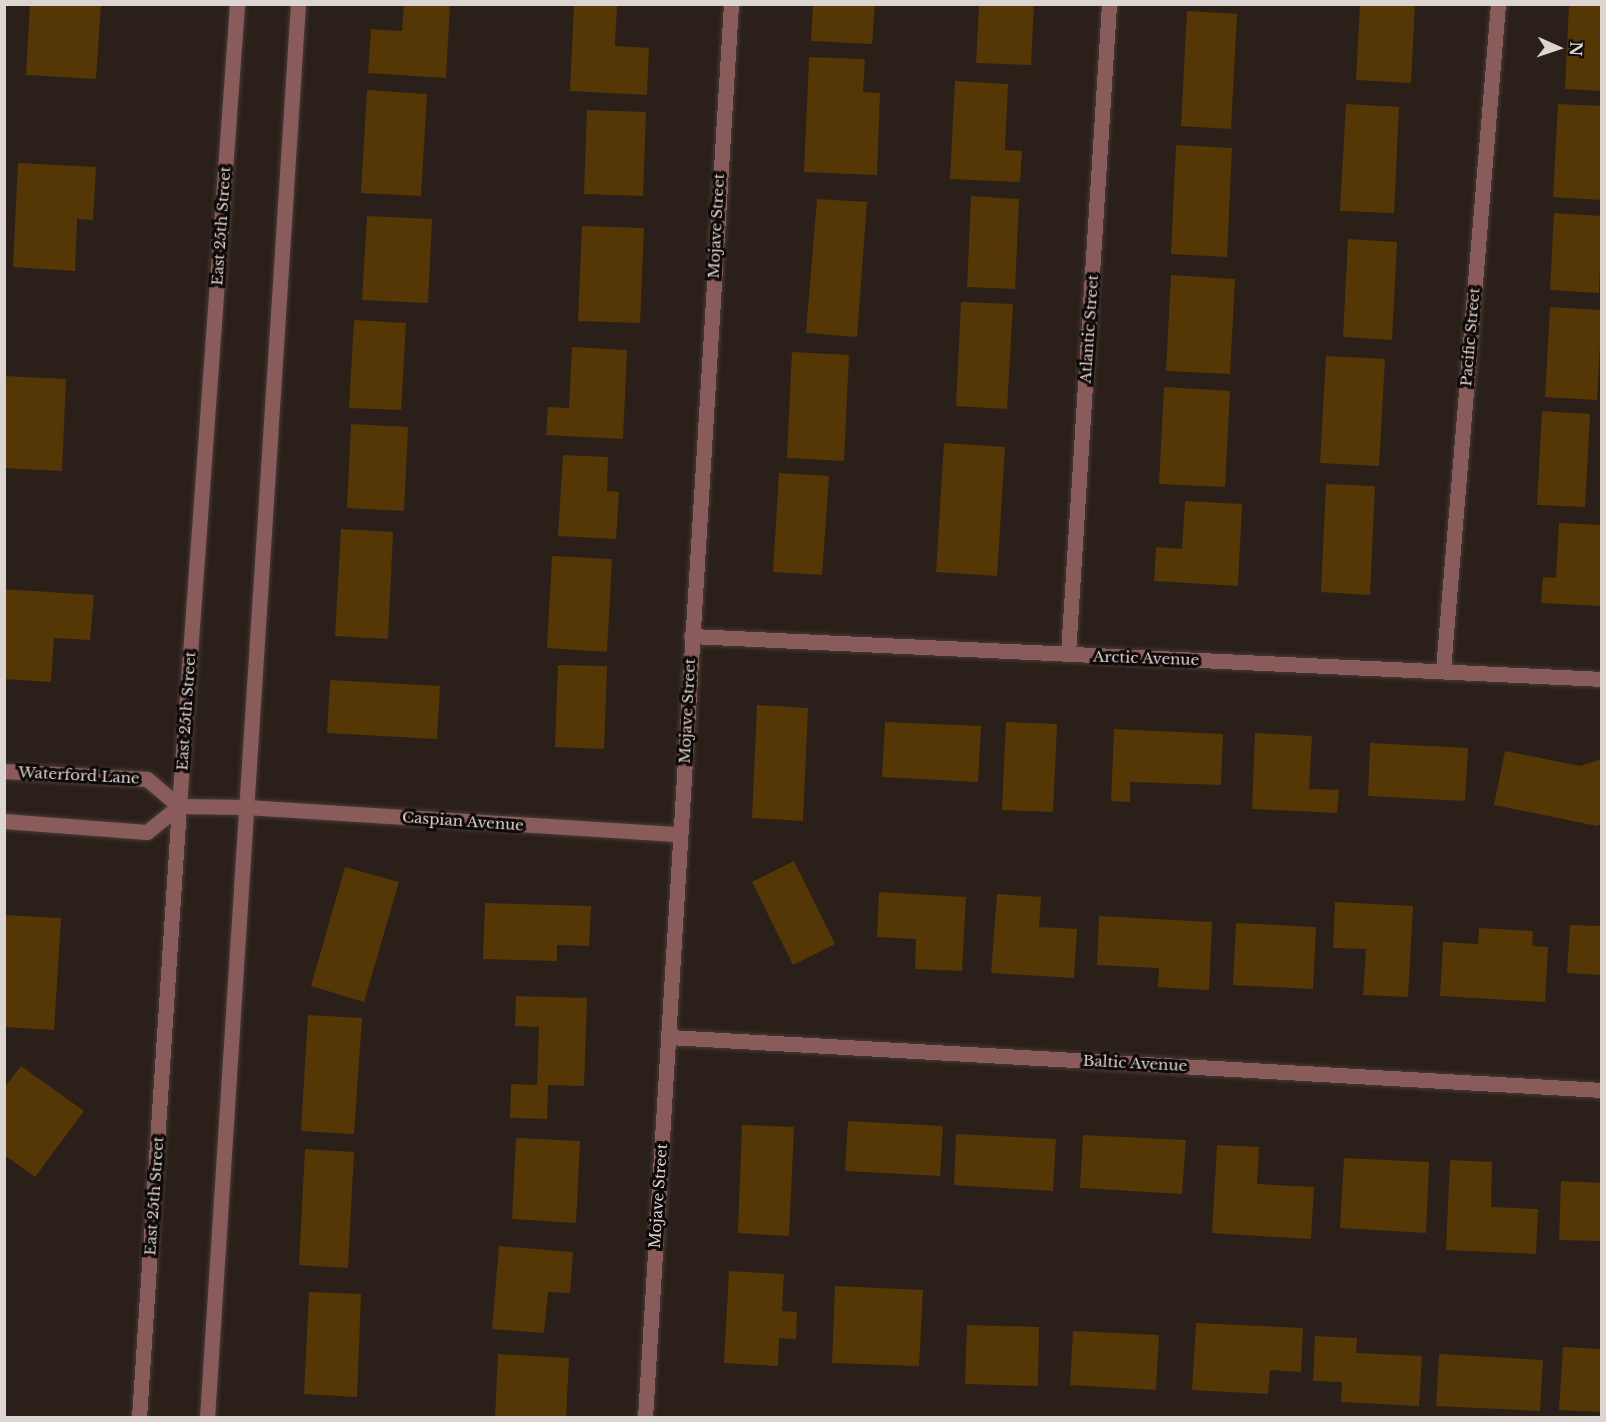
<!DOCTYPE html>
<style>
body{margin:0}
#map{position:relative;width:1606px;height:1422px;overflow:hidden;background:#2a1f19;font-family:"Libre Baskerville",serif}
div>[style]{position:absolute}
.building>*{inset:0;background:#543705}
.roads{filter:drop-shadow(0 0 2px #473c36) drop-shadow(0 0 2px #473c36)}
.minor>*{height:15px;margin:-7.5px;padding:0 7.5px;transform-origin:7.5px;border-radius:7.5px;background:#895b5b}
span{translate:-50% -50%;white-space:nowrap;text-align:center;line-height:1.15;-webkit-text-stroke:6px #0f0a08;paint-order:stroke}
.street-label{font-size:15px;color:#ddd5d1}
.frame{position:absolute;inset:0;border:6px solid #ddd5d1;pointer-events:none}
.north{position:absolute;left:1528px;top:18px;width:60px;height:60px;-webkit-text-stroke:4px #0f0a08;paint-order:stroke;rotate:93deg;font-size:16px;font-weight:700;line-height:24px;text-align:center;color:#ddd5d1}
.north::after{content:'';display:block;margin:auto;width:21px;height:27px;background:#ddd5d1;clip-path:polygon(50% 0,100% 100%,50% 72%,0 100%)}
</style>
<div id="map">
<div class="building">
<div style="clip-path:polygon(30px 4px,101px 4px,96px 79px,26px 75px)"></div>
<div style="clip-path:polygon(404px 4px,450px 4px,446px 78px,368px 73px,371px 29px,402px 31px)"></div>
<div style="clip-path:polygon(574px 4px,617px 4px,615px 46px,649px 48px,647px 95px,570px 91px)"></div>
<div style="clip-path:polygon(813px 4px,875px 4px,872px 44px,811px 41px)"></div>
<div style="clip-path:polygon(979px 4px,1034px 4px,1031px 65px,976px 63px)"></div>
<div style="clip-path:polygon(1360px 4px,1415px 4px,1411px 83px,1356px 80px)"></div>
<div style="clip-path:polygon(1569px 4px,1602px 4px,1602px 91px,1565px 89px)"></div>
<div style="clip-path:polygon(1187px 11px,1237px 14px,1231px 129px,1181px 126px)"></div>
<div style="clip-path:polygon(809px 57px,865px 59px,863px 92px,880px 93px,877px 175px,804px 172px)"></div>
<div style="clip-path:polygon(955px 81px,1008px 84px,1005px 150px,1022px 151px,1020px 182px,950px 179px)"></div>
<div style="clip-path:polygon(367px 90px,427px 94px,421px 196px,361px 193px)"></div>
<div style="clip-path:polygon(1346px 104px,1399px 107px,1394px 213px,1340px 211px)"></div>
<div style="clip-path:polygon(1558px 104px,1602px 106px,1602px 200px,1553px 197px)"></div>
<div style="clip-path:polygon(587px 110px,646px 112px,643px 196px,584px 194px)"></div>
<div style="clip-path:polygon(1176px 145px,1232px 148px,1227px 257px,1171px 254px)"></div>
<div style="clip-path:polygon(18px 163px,96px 167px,93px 220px,77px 219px,75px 271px,13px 267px)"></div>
<div style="clip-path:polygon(971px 196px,1019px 199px,1015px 289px,967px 287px)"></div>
<div style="clip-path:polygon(817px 199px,867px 202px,857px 337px,806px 333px)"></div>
<div style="clip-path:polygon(1554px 213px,1602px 216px,1599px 293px,1550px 290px)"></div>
<div style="clip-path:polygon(367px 216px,432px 219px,428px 303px,362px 300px)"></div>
<div style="clip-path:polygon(582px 226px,644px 228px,640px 323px,578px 321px)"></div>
<div style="clip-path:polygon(1348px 239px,1397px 242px,1392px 340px,1343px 337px)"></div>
<div style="clip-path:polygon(1171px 275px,1235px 279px,1230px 374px,1166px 371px)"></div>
<div style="clip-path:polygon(961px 302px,1013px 304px,1007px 409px,956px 406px)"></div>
<div style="clip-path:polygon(1550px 307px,1602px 310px,1597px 400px,1545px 397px)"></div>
<div style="clip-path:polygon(354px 320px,406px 323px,401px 410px,349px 408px)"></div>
<div style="clip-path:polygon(572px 347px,627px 350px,623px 439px,546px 435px,548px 407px,569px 408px)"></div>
<div style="clip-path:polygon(792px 352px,849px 355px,844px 461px,787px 458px)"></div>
<div style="clip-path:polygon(1326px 356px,1385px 359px,1379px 466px,1320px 463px)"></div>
<div style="clip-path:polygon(4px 376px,66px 379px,62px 471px,4px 468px)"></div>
<div style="clip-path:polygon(1164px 387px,1230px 391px,1225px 487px,1159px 484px)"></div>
<div style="clip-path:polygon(1542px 411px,1590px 414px,1585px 507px,1537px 505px)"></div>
<div style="clip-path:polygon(351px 424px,408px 427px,404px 511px,347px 508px)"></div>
<div style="clip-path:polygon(944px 443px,1005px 447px,997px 576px,936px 572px)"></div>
<div style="clip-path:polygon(563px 455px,608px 457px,607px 491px,619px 492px,616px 539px,558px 536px)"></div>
<div style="clip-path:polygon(779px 473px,829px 476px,822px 575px,773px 572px)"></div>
<div style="clip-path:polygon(1326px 484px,1375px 486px,1370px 595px,1321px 592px)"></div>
<div style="clip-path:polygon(1185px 501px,1242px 504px,1238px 586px,1154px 581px,1156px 547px,1182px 549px)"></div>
<div style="clip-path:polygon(1559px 523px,1602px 525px,1602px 606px,1541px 603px,1543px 577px,1556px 578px)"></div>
<div style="clip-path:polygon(341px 529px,393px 532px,388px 639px,335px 636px)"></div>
<div style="clip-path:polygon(552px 556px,612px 559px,607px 652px,547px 648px)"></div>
<div style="clip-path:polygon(4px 589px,94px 595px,90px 640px,54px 638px,51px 682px,4px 679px)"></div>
<div style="clip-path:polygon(558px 665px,607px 666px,604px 749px,555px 747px)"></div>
<div style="clip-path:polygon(330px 680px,440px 686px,437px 739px,327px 733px)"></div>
<div style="clip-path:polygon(757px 705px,808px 708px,803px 821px,752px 818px)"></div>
<div style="clip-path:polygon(885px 722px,981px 726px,978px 782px,882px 777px)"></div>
<div style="clip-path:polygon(1006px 722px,1057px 724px,1053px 812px,1002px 810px)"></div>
<div style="clip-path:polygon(1114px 729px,1223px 734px,1221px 785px,1130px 782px,1130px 802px,1111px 801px)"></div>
<div style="clip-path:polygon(1255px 733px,1312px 736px,1309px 789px,1339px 790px,1337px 813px,1252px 809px)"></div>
<div style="clip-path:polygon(1370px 743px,1468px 748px,1465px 801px,1368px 796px)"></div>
<div style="clip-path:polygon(1505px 751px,1580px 766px,1602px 759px,1602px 824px,1597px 826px,1494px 805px)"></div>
<div style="clip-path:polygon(794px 861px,835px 944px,793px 965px,752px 882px)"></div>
<div style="clip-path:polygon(345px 867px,399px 882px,364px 1002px,311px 986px)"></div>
<div style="clip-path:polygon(879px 892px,966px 897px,962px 971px,915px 969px,916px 939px,877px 937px)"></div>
<div style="clip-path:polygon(997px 894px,1041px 897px,1039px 927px,1077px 929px,1074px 978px,991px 973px)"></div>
<div style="clip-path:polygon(1335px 902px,1413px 906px,1408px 997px,1363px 995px,1366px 949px,1333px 948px)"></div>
<div style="clip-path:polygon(485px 903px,591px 906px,589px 946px,557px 945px,557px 961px,483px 959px)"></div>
<div style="clip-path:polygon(4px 915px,61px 918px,54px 1030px,4px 1027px)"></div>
<div style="clip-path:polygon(1099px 916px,1212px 922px,1209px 990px,1158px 987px,1159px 968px,1097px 965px)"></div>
<div style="clip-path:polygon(1236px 923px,1316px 927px,1313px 989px,1233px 985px)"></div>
<div style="clip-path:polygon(1570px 925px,1602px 926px,1602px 975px,1567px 973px)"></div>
<div style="clip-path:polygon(1479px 928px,1533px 931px,1532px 946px,1548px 947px,1545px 1002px,1440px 996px,1443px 942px,1478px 944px)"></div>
<div style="clip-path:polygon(516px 996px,587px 998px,584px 1086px,548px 1085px,547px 1119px,510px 1118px,511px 1084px,537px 1085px,539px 1027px,515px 1026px)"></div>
<div style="clip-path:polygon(308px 1015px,362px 1018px,354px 1134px,301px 1131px)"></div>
<div style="clip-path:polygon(21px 1066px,84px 1111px,35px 1177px,4px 1155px,4px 1088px)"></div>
<div style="clip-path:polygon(848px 1121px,943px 1126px,940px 1176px,845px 1171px)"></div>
<div style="clip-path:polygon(742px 1125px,794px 1127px,789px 1236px,738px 1233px)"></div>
<div style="clip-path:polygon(956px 1134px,1056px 1139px,1053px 1191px,954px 1185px)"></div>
<div style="clip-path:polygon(1083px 1135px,1186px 1140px,1182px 1194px,1080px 1188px)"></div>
<div style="clip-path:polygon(516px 1138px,580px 1141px,576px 1223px,512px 1219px)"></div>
<div style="clip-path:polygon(1217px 1145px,1259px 1147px,1257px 1184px,1314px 1187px,1311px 1239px,1212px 1233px)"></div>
<div style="clip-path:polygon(305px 1149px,354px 1152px,348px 1268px,299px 1265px)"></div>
<div style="clip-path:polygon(1344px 1158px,1429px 1162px,1426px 1233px,1340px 1228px)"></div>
<div style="clip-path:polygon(1450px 1160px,1492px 1162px,1491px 1207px,1538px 1209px,1536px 1254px,1446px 1250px)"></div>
<div style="clip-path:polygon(1561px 1181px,1602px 1183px,1602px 1241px,1559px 1240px)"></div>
<div style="clip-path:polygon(499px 1246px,573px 1252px,570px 1293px,548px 1292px,544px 1333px,492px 1329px)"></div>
<div style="clip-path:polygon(729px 1271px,784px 1274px,782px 1311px,797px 1312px,796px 1339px,779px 1338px,778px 1366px,724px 1363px)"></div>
<div style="clip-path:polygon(835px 1286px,923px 1290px,919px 1366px,832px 1363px)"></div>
<div style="clip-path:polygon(309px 1292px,361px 1294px,357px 1397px,304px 1394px)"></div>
<div style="clip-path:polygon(1196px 1323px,1303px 1328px,1301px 1372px,1270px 1370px,1268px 1394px,1192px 1390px)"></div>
<div style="clip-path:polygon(967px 1325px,1039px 1327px,1038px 1386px,965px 1384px)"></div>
<div style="clip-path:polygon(1073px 1331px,1159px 1335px,1156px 1390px,1070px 1385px)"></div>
<div style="clip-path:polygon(1315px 1336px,1357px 1338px,1356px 1353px,1422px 1356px,1419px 1406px,1341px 1402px,1342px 1382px,1313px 1381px)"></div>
<div style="clip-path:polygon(1563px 1347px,1602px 1349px,1602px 1412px,1559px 1410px)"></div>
<div style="clip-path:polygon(498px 1354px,569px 1358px,566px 1418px,495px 1418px)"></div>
<div style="clip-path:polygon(1439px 1354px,1543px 1360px,1540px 1411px,1436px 1406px)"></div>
</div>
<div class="roads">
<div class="minor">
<div style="left:691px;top:636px;width:912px;rotate:2.7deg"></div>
<div style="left:1068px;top:654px;width:651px;rotate:-86.39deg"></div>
<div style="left:1443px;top:670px;width:668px;rotate:-85.28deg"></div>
<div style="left:4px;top:771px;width:143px;rotate:3.2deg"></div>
<div style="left:147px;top:779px;width:42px;rotate:40.2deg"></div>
<div style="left:179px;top:806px;width:67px;rotate:0.9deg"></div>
<div style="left:246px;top:807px;width:435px;rotate:3.6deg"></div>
<div style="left:4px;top:821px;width:143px;rotate:4.4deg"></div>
<div style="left:147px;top:832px;width:41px;rotate:-39.1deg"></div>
<div style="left:669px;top:1037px;width:935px;rotate:3.25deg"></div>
<div style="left:139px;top:1418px;width:613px;rotate:-86.26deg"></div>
<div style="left:179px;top:806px;width:804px;rotate:-85.86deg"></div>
<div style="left:207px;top:1418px;width:1417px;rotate:-86.32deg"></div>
<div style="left:645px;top:1418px;width:1417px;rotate:-86.52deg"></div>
</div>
</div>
<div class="street-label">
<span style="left:221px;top:226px;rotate:-86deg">East 25th Street</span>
<span style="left:716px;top:226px;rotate:-87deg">Mojave Street</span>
<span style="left:1089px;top:329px;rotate:-86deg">Atlantic Street</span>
<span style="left:1470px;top:337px;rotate:-85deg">Pacific Street</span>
<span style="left:1146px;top:658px;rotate:2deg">Arctic Avenue</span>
<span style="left:186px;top:711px;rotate:-86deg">East 25th Street</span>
<span style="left:687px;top:711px;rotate:-87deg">Mojave Street</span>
<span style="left:79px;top:775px;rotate:3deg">Waterford Lane</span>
<span style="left:463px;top:821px;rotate:4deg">Caspian Avenue</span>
<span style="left:1135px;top:1063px;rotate:3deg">Baltic Avenue</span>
<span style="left:154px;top:1196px;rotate:-86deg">East 25th Street</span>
<span style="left:658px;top:1196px;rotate:-86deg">Mojave Street</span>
</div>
<div class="frame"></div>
<div class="north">N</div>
</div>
